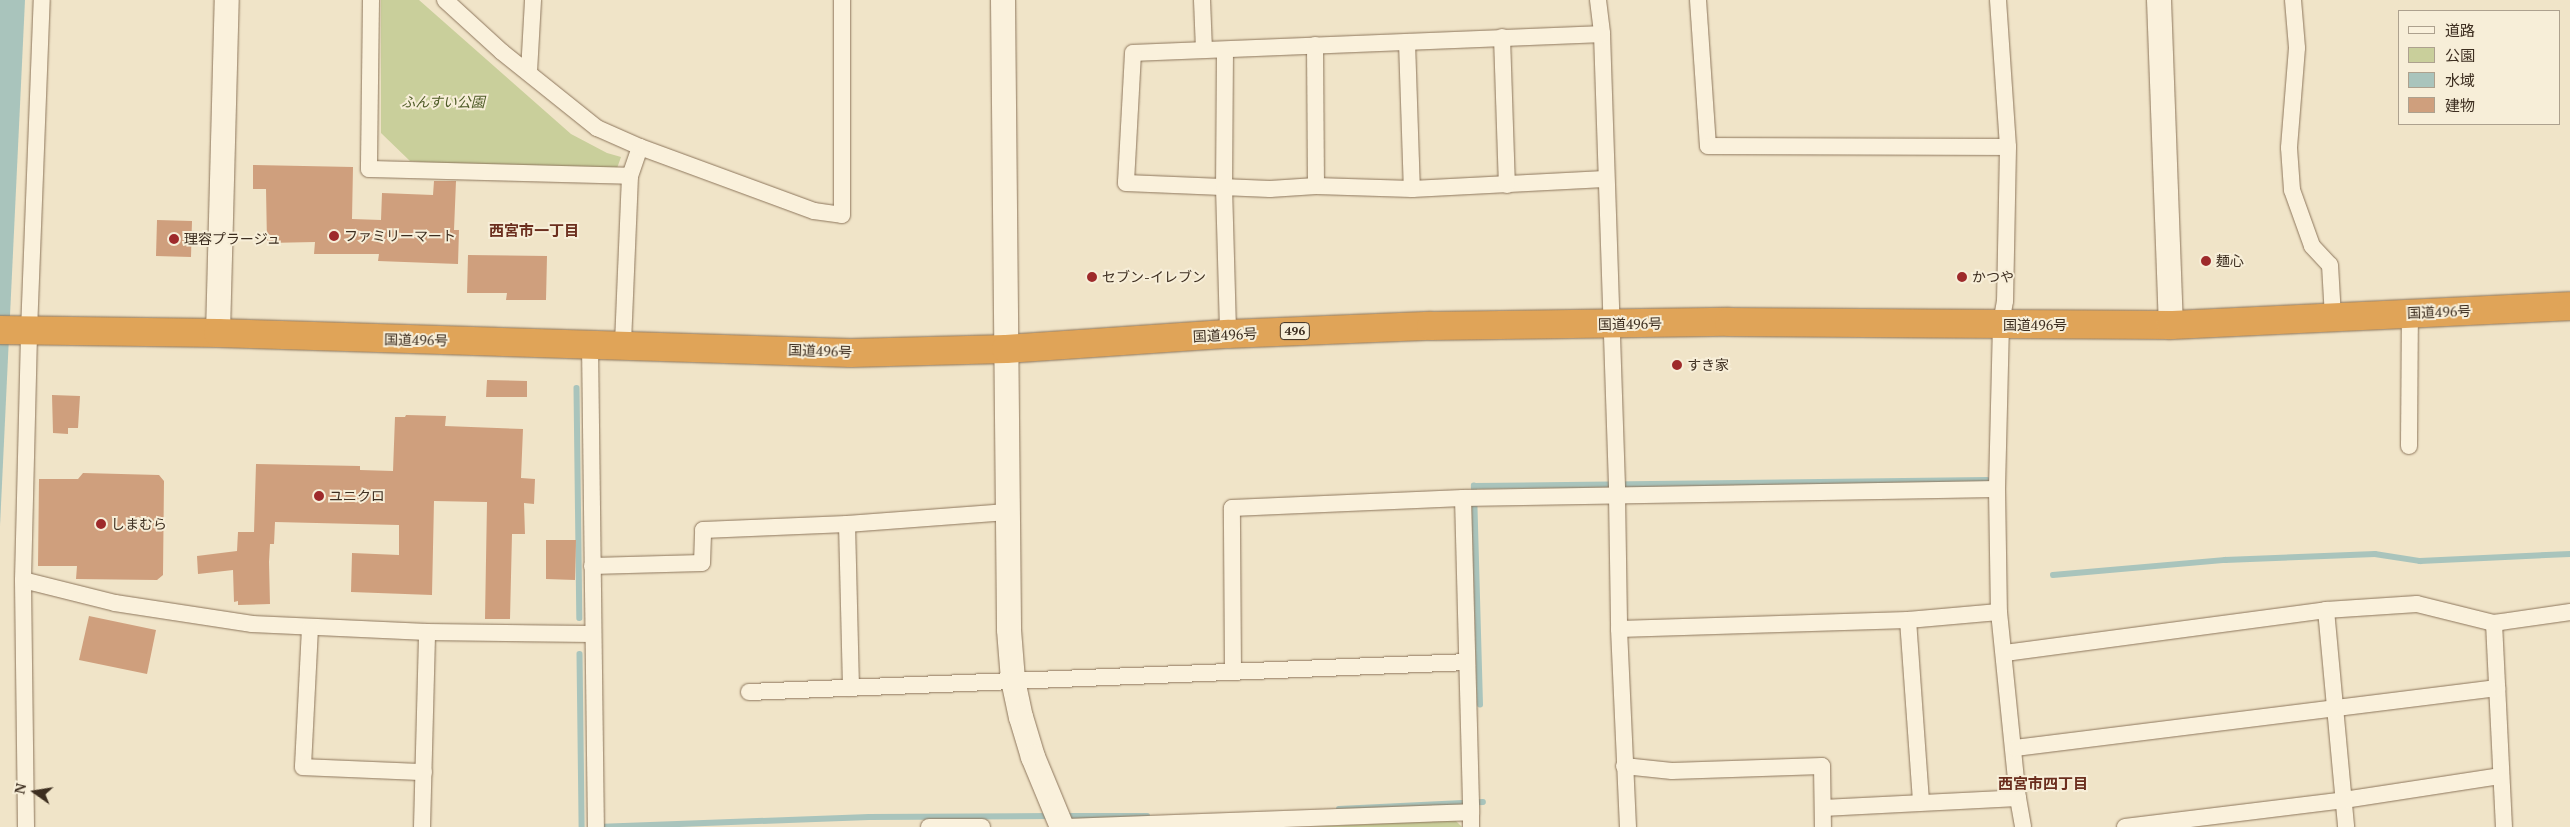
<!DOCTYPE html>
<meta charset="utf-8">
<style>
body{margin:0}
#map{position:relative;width:2570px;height:827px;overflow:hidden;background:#f0e4c8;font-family:"PT Serif","Noto Sans JP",serif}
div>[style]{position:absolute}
.green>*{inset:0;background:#c9cf9b}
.water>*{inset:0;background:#a9c4bc}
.stream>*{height:5.5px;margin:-2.75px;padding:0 2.75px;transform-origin:2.75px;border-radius:2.75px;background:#a9c4bc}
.building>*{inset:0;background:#cf9f7d}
.roads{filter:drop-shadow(0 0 1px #8d765c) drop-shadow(0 0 1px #8d765c)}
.street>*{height:16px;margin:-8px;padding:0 8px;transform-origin:8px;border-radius:8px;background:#faf1dc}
.secondary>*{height:24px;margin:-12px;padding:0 12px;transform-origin:12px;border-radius:12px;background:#faf1dc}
.highway>*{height:28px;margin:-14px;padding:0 14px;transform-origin:14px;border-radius:14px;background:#e0a458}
.dots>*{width:14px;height:14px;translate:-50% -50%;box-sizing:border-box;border:2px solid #f7eed8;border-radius:50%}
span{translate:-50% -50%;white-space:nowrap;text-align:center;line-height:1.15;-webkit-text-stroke:4px #f7eed8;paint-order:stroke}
.shield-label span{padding:1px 4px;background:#f7eed8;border:1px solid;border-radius:4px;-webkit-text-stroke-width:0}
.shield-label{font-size:12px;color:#3d2e20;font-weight:700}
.park-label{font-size:14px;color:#4d5a26;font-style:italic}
.poi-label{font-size:14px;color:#3d2e20}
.left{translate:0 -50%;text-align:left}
.street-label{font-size:14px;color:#3d2e20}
.neighbourhood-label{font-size:15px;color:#6b2e1e;font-weight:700}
.legend{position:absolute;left:2398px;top:10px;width:162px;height:115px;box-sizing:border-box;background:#f7eed8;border:1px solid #ada18e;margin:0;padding:6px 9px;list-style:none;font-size:15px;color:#3d2e20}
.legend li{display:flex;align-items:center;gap:10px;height:25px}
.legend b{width:25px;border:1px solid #ada18e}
.north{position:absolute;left:10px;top:767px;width:50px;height:50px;-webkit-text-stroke:4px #f7eed8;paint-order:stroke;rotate:283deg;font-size:14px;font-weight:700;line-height:20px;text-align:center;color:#3d2e20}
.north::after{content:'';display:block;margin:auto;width:18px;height:22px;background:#3d2e20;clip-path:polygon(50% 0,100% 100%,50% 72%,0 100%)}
</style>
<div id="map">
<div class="green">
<div style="clip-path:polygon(381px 0,419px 0,571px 134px,607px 153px,621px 157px,616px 171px,480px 167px,410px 161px,381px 133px)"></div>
<div style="clip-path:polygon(1455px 820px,1462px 827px,1310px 827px)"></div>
</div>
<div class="water">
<div style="clip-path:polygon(0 0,25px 0,0 526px)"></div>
</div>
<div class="stream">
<div style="left:577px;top:388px;width:230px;rotate:89.3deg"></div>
<div style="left:2053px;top:575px;width:173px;rotate:-5deg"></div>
<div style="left:2225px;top:560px;width:150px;rotate:-2.3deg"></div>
<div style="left:2375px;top:554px;width:46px;rotate:8.8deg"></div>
<div style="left:2420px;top:561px;width:150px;rotate:-2.7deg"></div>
<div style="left:580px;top:654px;width:173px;rotate:89.3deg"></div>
<div style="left:1480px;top:705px;width:219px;rotate:-91.6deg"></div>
<div style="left:1474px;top:486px;width:513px;rotate:-0.67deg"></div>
<div style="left:1339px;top:809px;width:144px;rotate:-2.8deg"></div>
<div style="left:1064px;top:816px;width:83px"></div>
<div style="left:597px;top:827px;width:272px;rotate:-2.1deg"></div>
<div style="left:869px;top:817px;width:183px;rotate:-0.3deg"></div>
</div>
<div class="building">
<div style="clip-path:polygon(253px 165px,353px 167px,352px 219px,381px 220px,382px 193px,433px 195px,434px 181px,456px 181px,454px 230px,459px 230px,458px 264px,378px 261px,379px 254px,314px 254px,315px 242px,267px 243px,266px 189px,253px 189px)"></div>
<div style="clip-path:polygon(157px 220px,192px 221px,191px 257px,156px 256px)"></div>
<div style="clip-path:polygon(468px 255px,547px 256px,546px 300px,506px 300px,507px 293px,467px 293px)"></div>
<div style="clip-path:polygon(487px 380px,527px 381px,527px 397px,486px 397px)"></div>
<div style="clip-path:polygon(52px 395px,80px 396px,78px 428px,68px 428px,68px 434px,53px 433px)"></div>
<div style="clip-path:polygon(406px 415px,446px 416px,445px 426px,523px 429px,521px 478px,535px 479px,534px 504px,524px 503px,525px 534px,512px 534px,510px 619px,485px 619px,487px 502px,434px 501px,432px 595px,351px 592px,352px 553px,399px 555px,399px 525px,275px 522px,274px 544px,270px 544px,269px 562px,270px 604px,238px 605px,238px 601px,234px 602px,233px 570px,198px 574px,197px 556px,237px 551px,238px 532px,254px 532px,256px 464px,360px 466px,360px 470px,393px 471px,395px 417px,405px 417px)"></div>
<div style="clip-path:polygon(83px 473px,159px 475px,164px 481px,163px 575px,157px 580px,76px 579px,77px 566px,38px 566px,39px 479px,78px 479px)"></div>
<div style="clip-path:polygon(546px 540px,576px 540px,575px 580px,546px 579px)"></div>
<div style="clip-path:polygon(89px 616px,156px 630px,147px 674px,79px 660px)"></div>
</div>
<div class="roads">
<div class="street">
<div style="left:371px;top:0;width:169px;rotate:90.7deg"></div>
<div style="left:369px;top:169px;width:261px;rotate:1.5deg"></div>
<div style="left:445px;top:0;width:77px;rotate:42.4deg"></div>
<div style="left:502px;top:52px;width:122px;rotate:38.7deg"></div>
<div style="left:597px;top:128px;width:47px;rotate:23.8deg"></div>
<div style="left:640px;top:147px;width:31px;rotate:109deg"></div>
<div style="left:630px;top:176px;width:169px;rotate:92.4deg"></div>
<div style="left:1202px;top:0;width:49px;rotate:87.7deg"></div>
<div style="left:1598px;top:0;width:34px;rotate:83deg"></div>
<div style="left:1602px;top:34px;width:461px;rotate:88.1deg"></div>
<div style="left:1617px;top:495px;width:134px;rotate:89.1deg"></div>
<div style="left:1619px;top:629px;width:198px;rotate:87.4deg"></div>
<div style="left:1698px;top:0;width:146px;rotate:86.1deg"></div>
<div style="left:1708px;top:146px;width:300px;rotate:0.2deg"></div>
<div style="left:1998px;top:0;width:147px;rotate:86.1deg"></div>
<div style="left:2008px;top:147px;width:154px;rotate:91.1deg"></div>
<div style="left:2005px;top:301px;width:23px;rotate:100deg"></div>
<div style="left:2001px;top:324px;width:165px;rotate:91.4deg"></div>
<div style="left:1997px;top:489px;width:123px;rotate:89.1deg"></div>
<div style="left:1999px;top:612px;width:187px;rotate:84.2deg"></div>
<div style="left:2018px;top:798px;width:29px;rotate:80deg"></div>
<div style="left:2293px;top:0;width:48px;rotate:85.2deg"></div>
<div style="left:2297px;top:48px;width:100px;rotate:94.6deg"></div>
<div style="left:2289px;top:148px;width:42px;rotate:85.9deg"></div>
<div style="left:2292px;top:190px;width:59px;rotate:70.3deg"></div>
<div style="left:2312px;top:246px;width:26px;rotate:47deg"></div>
<div style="left:2330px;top:265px;width:52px;rotate:86.7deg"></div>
<div style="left:1602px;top:34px;width:469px;rotate:177.7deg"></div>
<div style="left:1133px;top:53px;width:130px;rotate:93.1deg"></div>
<div style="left:1126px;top:183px;width:144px;rotate:2.4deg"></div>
<div style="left:1270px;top:189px;width:46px;rotate:-3.7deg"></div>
<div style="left:1316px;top:186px;width:96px;rotate:1.8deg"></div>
<div style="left:1412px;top:189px;width:193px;rotate:-3deg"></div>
<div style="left:1502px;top:37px;width:148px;rotate:88.1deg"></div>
<div style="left:1407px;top:42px;width:147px;rotate:88.1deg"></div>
<div style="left:1315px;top:45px;width:141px;rotate:89.6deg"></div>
<div style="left:1225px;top:50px;width:137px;rotate:90.4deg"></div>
<div style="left:1224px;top:187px;width:147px;rotate:88.4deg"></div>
<div style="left:529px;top:72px;width:72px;rotate:-86.8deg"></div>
<div style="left:640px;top:147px;width:185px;rotate:20.2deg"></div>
<div style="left:814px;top:211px;width:28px;rotate:8deg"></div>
<div style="left:842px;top:215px;width:215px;rotate:-90deg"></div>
<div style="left:590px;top:344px;width:483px;rotate:89.3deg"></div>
<div style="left:2409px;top:446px;width:133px;rotate:-89.6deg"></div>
<div style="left:1463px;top:498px;width:314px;rotate:88.5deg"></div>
<div style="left:847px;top:524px;width:164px;rotate:88.6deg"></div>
<div style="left:592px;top:566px;width:110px;rotate:-1.6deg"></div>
<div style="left:702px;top:563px;width:33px;rotate:-88deg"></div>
<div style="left:703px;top:530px;width:144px;rotate:-2.4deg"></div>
<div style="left:847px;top:524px;width:161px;rotate:-4.3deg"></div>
<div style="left:23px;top:580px;width:95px;rotate:14deg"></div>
<div style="left:115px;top:603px;width:139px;rotate:8.7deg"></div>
<div style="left:252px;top:624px;width:175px;rotate:2.6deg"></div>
<div style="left:427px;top:632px;width:166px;rotate:0.7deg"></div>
<div style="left:2326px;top:610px;width:218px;rotate:84.7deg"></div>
<div style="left:1908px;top:620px;width:182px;rotate:85.9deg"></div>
<div style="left:2494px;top:623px;width:204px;rotate:87.2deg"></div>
<div style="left:310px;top:628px;width:139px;rotate:92.9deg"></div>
<div style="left:303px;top:767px;width:121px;rotate:2.4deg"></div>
<div style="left:1619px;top:629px;width:289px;rotate:-1.8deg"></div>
<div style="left:1908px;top:620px;width:91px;rotate:-5deg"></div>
<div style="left:2005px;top:653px;width:324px;rotate:-7.6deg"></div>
<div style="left:2326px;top:610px;width:91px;rotate:-3.8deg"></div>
<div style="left:2417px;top:604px;width:79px;rotate:13.9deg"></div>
<div style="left:2494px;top:623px;width:77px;rotate:-8.2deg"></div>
<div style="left:1233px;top:671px;width:163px;rotate:-90.4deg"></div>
<div style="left:1232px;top:508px;width:231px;rotate:-2.5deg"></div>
<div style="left:1463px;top:498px;width:534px;rotate:-0.97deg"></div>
<div style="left:749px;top:692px;width:719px;rotate:-2.39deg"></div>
<div style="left:2015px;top:748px;width:486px;rotate:-7.1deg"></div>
<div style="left:1624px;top:766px;width:48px;rotate:5.9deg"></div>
<div style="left:1672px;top:771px;width:150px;rotate:-1.9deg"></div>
<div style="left:1822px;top:766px;width:61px;rotate:89.1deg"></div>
<div style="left:1823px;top:808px;width:195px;rotate:-2.9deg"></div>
<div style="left:26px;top:827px;width:247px;rotate:-90.7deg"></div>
<div style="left:23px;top:580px;width:249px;rotate:-88.6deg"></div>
<div style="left:29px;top:331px;width:331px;rotate:-87.8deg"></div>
<div style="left:422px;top:827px;width:195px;rotate:-88.5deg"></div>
<div style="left:929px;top:827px;width:53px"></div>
<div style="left:1066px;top:827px;width:405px;rotate:-2.1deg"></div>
<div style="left:1471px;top:812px;width:15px;rotate:90deg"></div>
<div style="left:2125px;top:827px;width:221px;rotate:-7deg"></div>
<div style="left:2344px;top:800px;width:159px;rotate:-8.7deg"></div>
</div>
<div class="secondary">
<div style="left:1003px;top:0;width:630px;rotate:89.45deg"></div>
<div style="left:1009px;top:630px;width:50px;rotate:85.4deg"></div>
<div style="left:1013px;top:680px;width:38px;rotate:78deg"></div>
<div style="left:1021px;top:717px;width:42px;rotate:73.3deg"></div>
<div style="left:1033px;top:757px;width:76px;rotate:67.5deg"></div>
<div style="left:2159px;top:0;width:325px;rotate:87.9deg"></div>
<div style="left:218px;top:333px;width:333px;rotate:-88.5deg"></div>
</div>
<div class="highway">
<div style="left:0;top:330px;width:218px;rotate:0.8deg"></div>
<div style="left:218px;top:333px;width:633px;rotate:1.81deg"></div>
<div style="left:851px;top:353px;width:155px;rotate:-1.5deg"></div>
<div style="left:1006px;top:349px;width:223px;rotate:-3.9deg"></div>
<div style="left:1228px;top:334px;width:203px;rotate:-2.3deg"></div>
<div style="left:1431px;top:326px;width:298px;rotate:-0.8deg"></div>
<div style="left:1729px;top:322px;width:442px;rotate:0.4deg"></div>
<div style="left:2171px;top:325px;width:399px;rotate:-2.7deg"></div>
</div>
</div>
<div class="dots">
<div style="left:334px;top:236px;background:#9e2a2b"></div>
<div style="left:174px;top:239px;background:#9e2a2b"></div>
<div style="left:2206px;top:261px;background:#9e2a2b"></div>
<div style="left:1092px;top:277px;background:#9e2a2b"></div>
<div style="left:1962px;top:277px;background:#9e2a2b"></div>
<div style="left:1677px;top:365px;background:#9e2a2b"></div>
<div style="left:319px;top:496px;background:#9e2a2b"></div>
<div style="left:101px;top:524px;background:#9e2a2b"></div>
</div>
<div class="shield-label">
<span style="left:1295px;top:331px">496</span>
</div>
<div class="park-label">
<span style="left:443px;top:102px">ふんすい公園</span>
</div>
<div class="poi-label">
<span class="left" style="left:344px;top:236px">ファミリーマート</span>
<span class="left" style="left:184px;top:239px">理容プラージュ</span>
<span class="left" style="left:2216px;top:261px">麺心</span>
<span class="left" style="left:1102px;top:277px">セブン-イレブン</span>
<span class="left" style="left:1972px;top:277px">かつや</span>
<span class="left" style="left:1687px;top:365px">すき家</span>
<span class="left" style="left:329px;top:496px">ユニクロ</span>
<span class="left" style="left:111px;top:524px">しまむら</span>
</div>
<div class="street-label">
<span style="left:2439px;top:312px;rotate:-2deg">国道496号</span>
<span style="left:1630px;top:324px;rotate:-1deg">国道496号</span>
<span style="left:2035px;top:325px">国道496号</span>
<span style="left:1225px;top:335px;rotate:-3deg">国道496号</span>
<span style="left:416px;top:340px;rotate:1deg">国道496号</span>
<span style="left:820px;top:351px;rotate:2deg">国道496号</span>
</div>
<div class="neighbourhood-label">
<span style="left:534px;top:231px">西宮市一丁目</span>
<span style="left:2043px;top:784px">西宮市四丁目</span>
</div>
<ul class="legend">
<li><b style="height:6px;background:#faf1dc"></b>道路</li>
<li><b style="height:14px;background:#c9cf9b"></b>公園</li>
<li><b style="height:14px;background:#a9c4bc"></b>水域</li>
<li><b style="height:14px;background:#cf9f7d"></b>建物</li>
</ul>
<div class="north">N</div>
</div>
